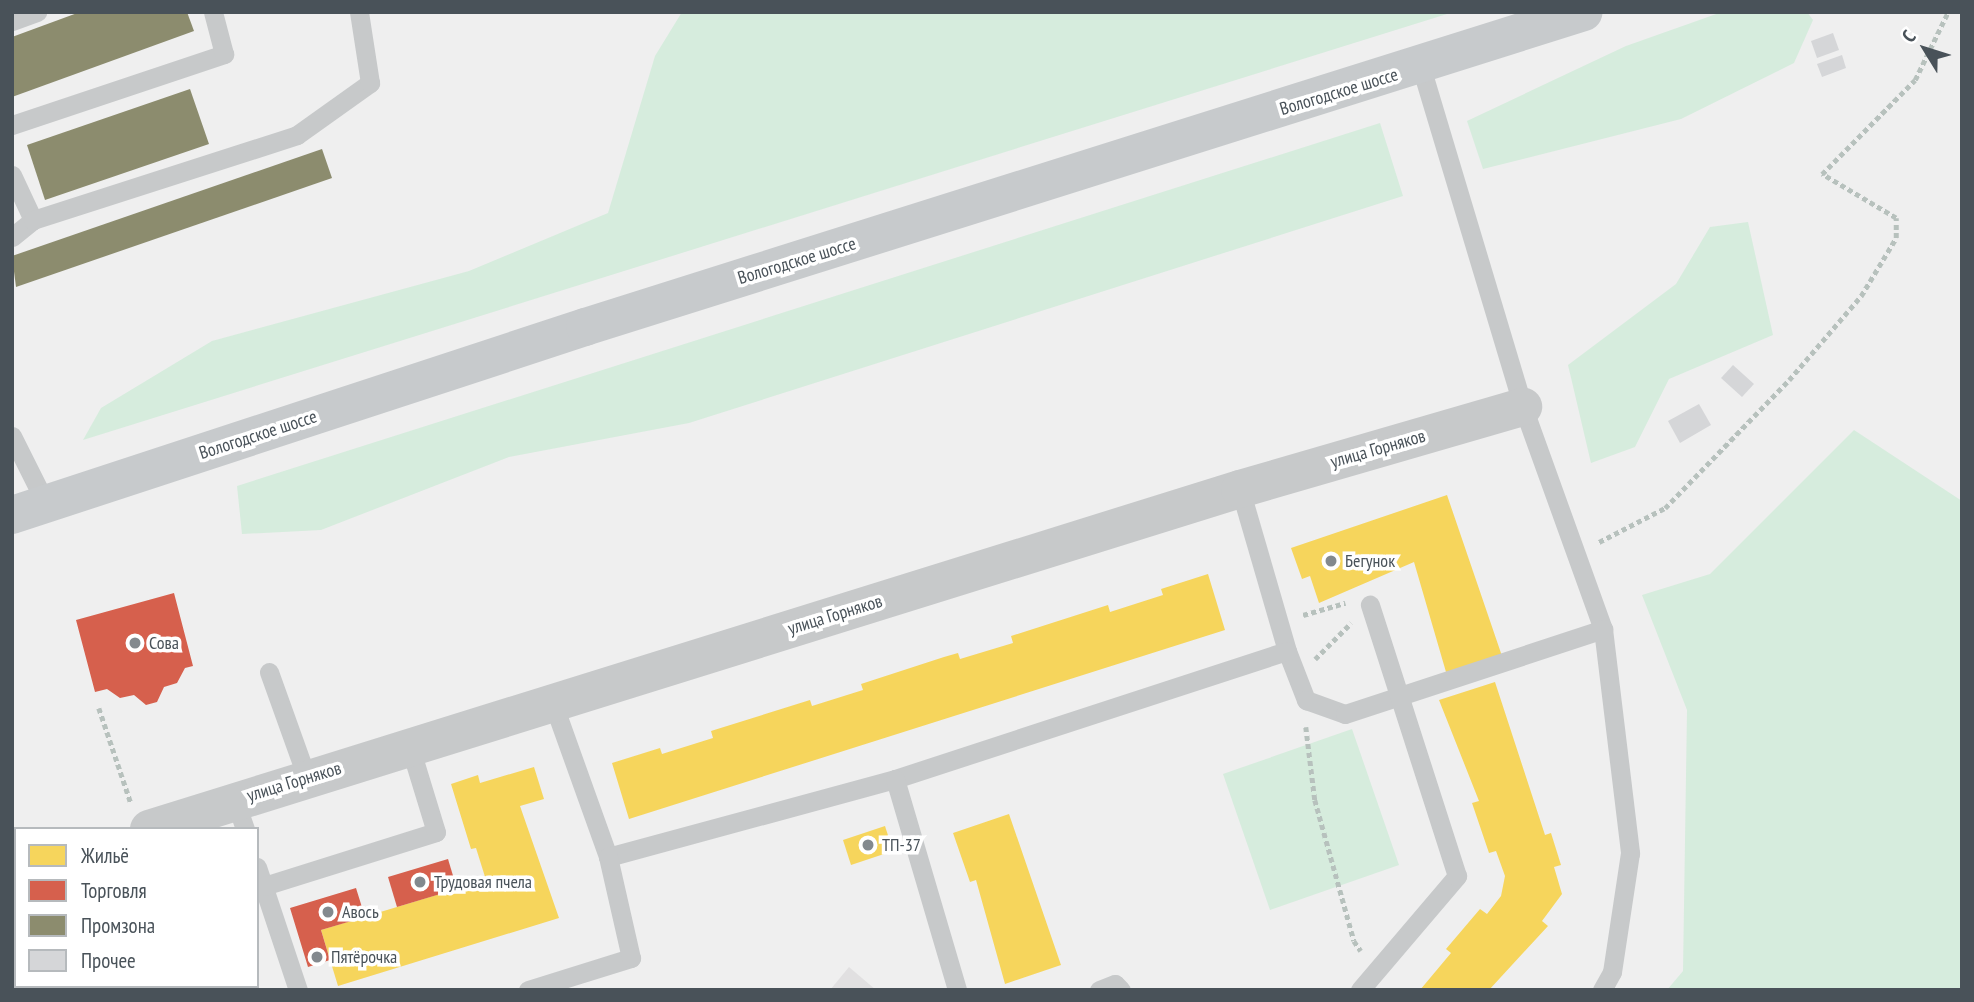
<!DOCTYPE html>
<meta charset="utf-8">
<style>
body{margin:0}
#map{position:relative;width:1974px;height:1002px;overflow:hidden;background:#efefef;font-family:"PT Sans Narrow",sans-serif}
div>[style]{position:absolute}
.education>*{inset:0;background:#e1e0e1}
.green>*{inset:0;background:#d6ecdd}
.homes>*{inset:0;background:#f6d55c}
.shops>*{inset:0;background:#d6604d}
.industry>*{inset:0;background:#8c8c6e}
.building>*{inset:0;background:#d5d6d8}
.path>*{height:4.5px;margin-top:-2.25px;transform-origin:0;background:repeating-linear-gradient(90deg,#b7c1bd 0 5px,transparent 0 8.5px)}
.lane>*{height:19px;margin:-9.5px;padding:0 9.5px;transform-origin:9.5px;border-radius:9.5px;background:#c7c9ca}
.street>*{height:38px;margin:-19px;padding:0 19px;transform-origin:19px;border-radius:19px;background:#c7c9ca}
.secondary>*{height:38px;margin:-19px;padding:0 19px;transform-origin:19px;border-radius:19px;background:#c7cacc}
.dots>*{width:19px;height:19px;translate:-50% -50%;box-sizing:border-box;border:4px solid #fff;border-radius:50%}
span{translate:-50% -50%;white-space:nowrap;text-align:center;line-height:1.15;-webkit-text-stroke:7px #fff;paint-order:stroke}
.street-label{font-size:18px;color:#495259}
.poi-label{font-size:18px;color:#495259}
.left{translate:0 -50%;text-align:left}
.frame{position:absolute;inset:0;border:14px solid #495259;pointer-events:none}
.legend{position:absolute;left:14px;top:827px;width:245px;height:161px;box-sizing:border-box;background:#fff;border:2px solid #b6babd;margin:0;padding:9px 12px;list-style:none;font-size:21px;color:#495259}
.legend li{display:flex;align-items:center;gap:14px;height:35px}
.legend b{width:35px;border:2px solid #b6babd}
.north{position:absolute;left:1890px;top:14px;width:70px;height:70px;-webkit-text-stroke:5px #fff;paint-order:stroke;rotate:308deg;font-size:19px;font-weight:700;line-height:28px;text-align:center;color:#495259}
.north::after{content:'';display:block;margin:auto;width:24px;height:32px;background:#495259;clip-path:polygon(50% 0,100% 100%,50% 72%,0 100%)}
</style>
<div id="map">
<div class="education">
<div style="clip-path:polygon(849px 967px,876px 990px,830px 990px)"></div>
</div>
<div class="green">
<div style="clip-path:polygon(682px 12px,1446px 12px,1447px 14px,83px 440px,101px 408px,212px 341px,469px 271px,608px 213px,655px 56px)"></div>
<div style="clip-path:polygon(1722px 12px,1807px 12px,1813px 20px,1794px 63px,1681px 119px,1483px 169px,1467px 121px,1626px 46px)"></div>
<div style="clip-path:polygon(1380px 123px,1403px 196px,689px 423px,509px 457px,321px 530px,242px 534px,237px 486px)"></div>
<div style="clip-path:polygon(1748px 222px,1773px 335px,1669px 379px,1635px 447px,1591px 463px,1568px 365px,1676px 284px,1710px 227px)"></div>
<div style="clip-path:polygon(1854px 430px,1962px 501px,1962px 990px,1667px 990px,1683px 971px,1687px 710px,1642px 595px,1710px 574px)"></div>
<div style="clip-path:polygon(1352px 729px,1399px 865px,1270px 910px,1223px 774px)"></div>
</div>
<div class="homes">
<div style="clip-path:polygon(1447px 495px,1503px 659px,1446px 672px,1414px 562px,1319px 603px,1310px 576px,1302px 579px,1291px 548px)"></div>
<div style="clip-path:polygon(1208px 574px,1225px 630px,629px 819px,612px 763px,660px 748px,662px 754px,713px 738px,711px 731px,810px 700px,812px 706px,863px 690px,861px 684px,944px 657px,958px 653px,960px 659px,1013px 643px,1011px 636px,1108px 605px,1110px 612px,1163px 595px,1161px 589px)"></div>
<div style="clip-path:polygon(1495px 682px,1545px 835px,1551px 833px,1561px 865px,1554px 867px,1562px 894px,1542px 921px,1548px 926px,1489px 990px,1420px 990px,1451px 953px,1446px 949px,1480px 909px,1487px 914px,1501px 896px,1505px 876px,1496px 851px,1489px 853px,1472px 803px,1479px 801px,1439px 700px)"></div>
<div style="clip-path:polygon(534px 767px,544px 799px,520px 806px,559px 918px,338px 986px,321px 930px,486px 880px,476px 848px,471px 849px,451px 784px,478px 775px,480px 783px)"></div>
<div style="clip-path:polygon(1009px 814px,1061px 965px,1005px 984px,976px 880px,970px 882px,953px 833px)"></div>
<div style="clip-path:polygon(885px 826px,893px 851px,851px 865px,843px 840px)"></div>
<div style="clip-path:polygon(16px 940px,16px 986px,62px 987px,12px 990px)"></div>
<div style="clip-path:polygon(95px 986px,152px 986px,153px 990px,96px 990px)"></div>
</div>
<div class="shops">
<div style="clip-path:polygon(174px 593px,193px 666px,185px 668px,177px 683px,164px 687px,157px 702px,146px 705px,134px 695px,120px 698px,107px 689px,95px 692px,76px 620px)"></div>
<div style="clip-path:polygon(448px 859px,457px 889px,397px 907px,388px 877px)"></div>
<div style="clip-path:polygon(356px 888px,365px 917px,321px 930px,330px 960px,308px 967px,290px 908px)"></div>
</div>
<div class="industry">
<div style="clip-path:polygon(80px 12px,187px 12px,194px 31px,12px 97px,12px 37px)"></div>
<div style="clip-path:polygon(190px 89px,209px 144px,45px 200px,27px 145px)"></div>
<div style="clip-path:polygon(322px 149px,332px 178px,16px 287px,12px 256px)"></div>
</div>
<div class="building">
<div style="clip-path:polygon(1833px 33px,1839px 50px,1817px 58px,1811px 41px)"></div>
<div style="clip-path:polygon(1842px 55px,1846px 68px,1822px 77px,1817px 64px)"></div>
<div style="clip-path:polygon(1733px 365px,1754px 384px,1742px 397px,1721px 378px)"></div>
<div style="clip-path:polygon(1699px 404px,1711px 425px,1680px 443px,1668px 421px)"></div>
</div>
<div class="path">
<div style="left:1599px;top:542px;width:74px;rotate:-27.3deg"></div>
<div style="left:1665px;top:508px;width:178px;rotate:-45.9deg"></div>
<div style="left:1789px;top:380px;width:111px;rotate:-49.4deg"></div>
<div style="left:1861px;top:296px;width:68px;rotate:-58.9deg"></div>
<div style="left:1896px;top:238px;width:20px;rotate:-90deg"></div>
<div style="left:1896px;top:218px;width:86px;rotate:-149.3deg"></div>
<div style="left:1822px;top:174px;width:132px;rotate:-45.3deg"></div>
<div style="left:1915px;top:80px;width:76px;rotate:-64.1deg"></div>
<div style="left:1303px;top:615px;width:44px;rotate:-15.9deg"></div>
<div style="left:1315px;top:659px;width:51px;rotate:-45deg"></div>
<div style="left:99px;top:708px;width:100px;rotate:71.4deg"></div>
<div style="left:1306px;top:727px;width:74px;rotate:83deg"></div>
<div style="left:1315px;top:800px;width:146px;rotate:74.5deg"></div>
<div style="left:1354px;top:941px;width:12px;rotate:55deg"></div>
</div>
<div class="lane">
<div style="left:12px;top:21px;width:27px;rotate:-20deg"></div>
<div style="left:1421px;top:67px;width:355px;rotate:73.3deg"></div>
<div style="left:1523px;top:407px;width:236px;rotate:70.2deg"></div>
<div style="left:1603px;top:629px;width:226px;rotate:83.1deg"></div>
<div style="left:1630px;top:853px;width:120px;rotate:98.6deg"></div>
<div style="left:1612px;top:972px;width:21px;rotate:119deg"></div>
<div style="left:12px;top:125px;width:224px;rotate:-18.5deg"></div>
<div style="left:224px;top:54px;width:43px;rotate:-104.7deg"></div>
<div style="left:12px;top:175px;width:50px;rotate:65deg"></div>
<div style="left:12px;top:237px;width:27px;rotate:-39deg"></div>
<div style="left:33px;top:220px;width:277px;rotate:-17.8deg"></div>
<div style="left:297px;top:135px;width:90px;rotate:-35.5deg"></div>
<div style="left:370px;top:83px;width:72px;rotate:-98.8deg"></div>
<div style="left:12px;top:436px;width:76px;rotate:63.4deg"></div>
<div style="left:1240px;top:489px;width:169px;rotate:73.8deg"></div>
<div style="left:1287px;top:651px;width:53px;rotate:68.8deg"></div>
<div style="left:1306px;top:700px;width:41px;rotate:19.7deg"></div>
<div style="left:1345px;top:714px;width:272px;rotate:-18.2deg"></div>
<div style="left:269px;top:672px;width:113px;rotate:70.3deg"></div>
<div style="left:553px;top:703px;width:164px;rotate:70.3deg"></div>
<div style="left:608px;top:857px;width:297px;rotate:-15.2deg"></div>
<div style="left:895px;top:779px;width:412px;rotate:-18.1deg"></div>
<div style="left:895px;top:779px;width:220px;rotate:73.6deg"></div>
<div style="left:235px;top:800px;width:31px;rotate:71deg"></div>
<div style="left:257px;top:867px;width:130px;rotate:71.6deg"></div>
<div style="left:264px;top:886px;width:180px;rotate:-17.4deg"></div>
<div style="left:436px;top:832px;width:89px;rotate:-107deg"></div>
<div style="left:198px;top:986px;width:4px;rotate:76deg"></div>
<div style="left:528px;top:990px;width:108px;rotate:-17.3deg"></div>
<div style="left:631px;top:958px;width:104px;rotate:-102.8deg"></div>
<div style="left:1099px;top:990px;width:17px;rotate:-21deg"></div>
<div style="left:1115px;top:984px;width:8px;rotate:45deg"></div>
<div style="left:1360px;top:990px;width:150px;rotate:-49.6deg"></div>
<div style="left:1457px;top:876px;width:285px;rotate:-107.8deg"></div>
</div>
<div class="street">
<div style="left:149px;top:829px;width:1143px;rotate:-17.31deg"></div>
<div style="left:1240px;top:489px;width:295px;rotate:-16.2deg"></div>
<div style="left:12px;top:870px;width:4px;rotate:-14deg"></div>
</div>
<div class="secondary">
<div style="left:12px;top:515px;width:603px;rotate:-18.16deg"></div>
<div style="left:585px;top:327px;width:1047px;rotate:-17.5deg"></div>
</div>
<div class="dots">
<div style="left:1331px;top:561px;background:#83898e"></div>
<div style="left:135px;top:643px;background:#83898e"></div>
<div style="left:868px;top:845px;background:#83898e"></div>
<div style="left:420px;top:882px;background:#83898e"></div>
<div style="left:328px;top:912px;background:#83898e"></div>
<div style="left:317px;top:957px;background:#83898e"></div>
</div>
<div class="street-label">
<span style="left:1339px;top:92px;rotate:-17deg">Вологодское шоссе</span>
<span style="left:797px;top:261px;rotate:-17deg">Вологодское шоссе</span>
<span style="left:258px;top:435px;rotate:-18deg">Вологодское шоссе</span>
<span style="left:1378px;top:449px;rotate:-16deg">улица Горняков</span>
<span style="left:835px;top:615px;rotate:-17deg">улица Горняков</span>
<span style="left:294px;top:782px;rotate:-17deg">улица Горняков</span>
</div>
<div class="poi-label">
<span class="left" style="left:1345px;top:561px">Бегунок</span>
<span class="left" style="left:149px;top:643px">Сова</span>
<span class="left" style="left:882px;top:845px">ТП-37</span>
<span class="left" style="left:434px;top:882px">Трудовая пчела</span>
<span class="left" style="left:342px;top:912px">Авось</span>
<span class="left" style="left:331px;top:957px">Пятёрочка</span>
</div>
<div class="frame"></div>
<ul class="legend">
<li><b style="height:19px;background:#f6d55c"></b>Жильё</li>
<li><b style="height:19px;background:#d6604d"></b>Торговля</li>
<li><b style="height:19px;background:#8c8c6e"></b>Промзона</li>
<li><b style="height:19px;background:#d5d6d8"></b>Прочее</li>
</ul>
<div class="north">С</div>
</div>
